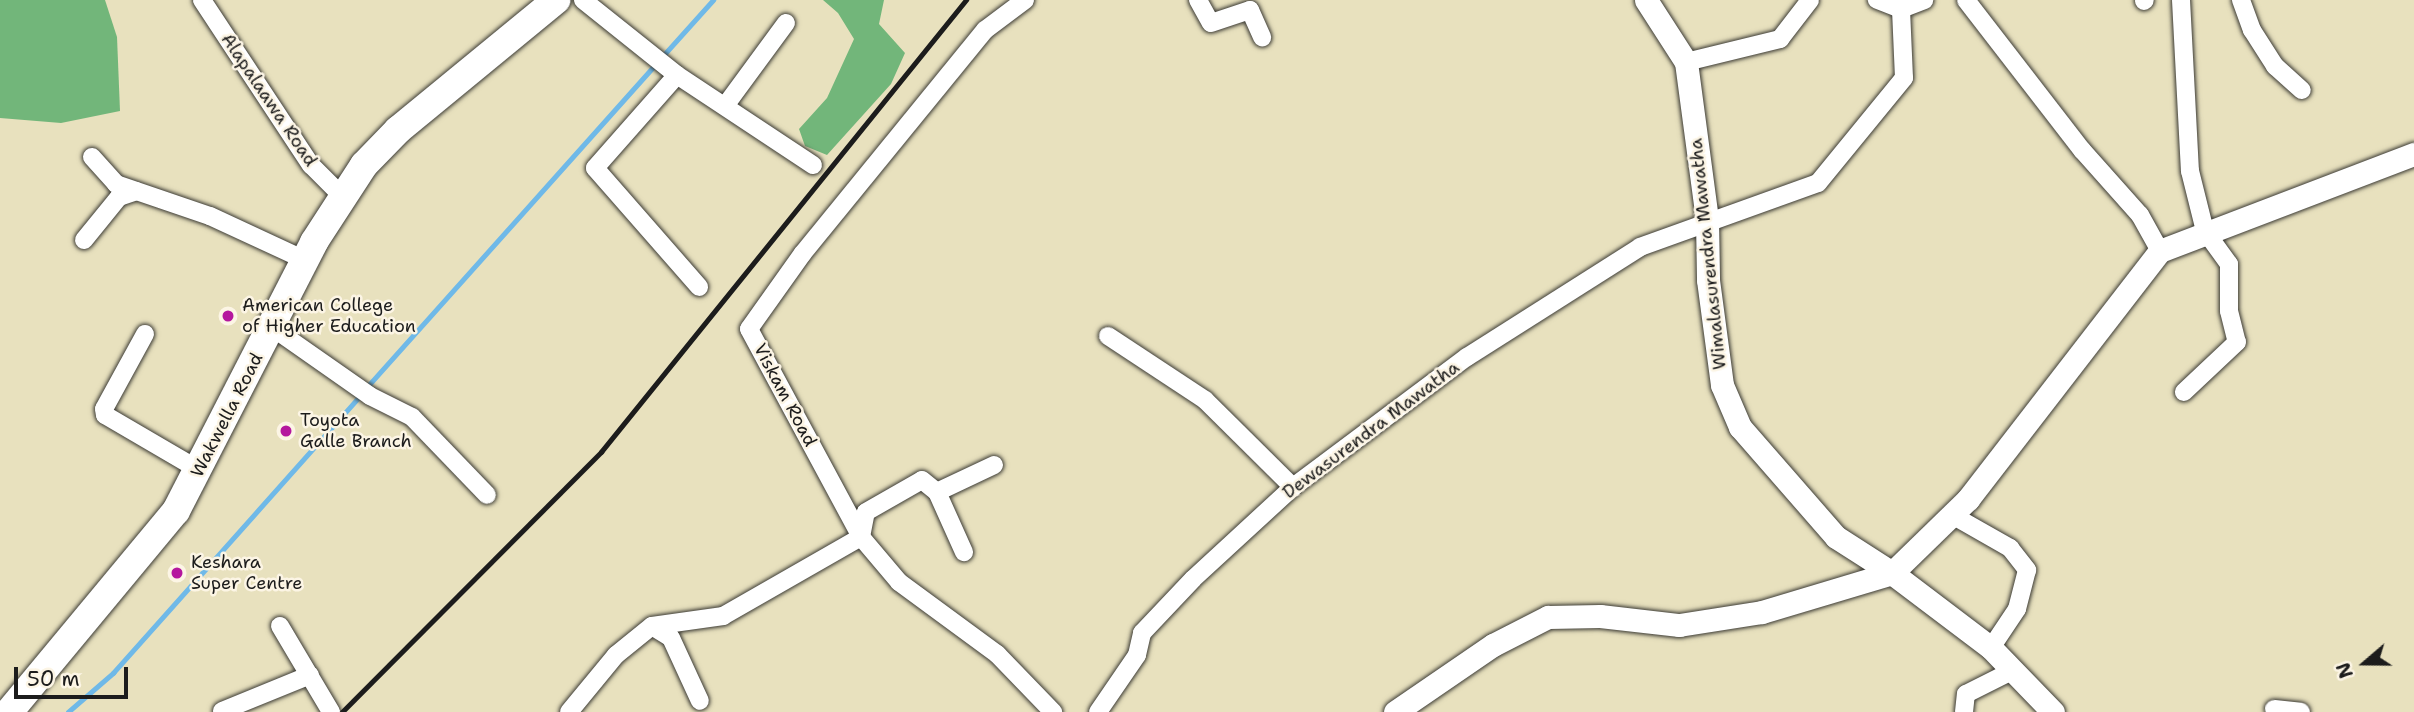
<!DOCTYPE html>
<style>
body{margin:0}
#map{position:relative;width:2414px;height:712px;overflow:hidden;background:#e8e1be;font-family:"Shantell Sans",sans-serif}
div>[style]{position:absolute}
.forest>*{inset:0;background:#72b67a}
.stream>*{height:4.5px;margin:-2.25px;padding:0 2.25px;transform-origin:2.25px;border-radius:2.25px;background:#6fb9e8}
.roads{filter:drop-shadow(0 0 2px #3b3a34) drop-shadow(0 0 2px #3b3a34)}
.minor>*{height:18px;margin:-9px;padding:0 9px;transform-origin:9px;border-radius:9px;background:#fff}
.tertiary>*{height:23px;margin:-11.5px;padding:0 11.5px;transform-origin:11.5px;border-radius:11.5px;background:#fff}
.primary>*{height:28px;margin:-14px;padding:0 14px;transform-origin:14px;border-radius:14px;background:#fff}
.rail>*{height:4.5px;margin:-2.25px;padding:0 2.25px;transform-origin:2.25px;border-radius:2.25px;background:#1c1c1c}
.dots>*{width:19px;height:19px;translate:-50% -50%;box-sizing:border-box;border:4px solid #fcf5e5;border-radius:50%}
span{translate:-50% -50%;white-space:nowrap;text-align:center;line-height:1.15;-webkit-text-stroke:5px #fcf5e5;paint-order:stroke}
.street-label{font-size:18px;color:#1c1c1c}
.poi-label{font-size:18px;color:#1c1c1c}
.left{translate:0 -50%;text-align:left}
.north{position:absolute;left:2330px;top:628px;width:70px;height:70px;-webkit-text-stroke:5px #fcf5e5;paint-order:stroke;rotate:250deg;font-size:19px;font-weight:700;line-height:28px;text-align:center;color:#1c1c1c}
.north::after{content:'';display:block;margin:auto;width:24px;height:32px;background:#1c1c1c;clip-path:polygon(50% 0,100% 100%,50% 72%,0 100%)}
.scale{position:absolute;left:14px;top:667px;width:114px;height:32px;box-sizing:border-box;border:4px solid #1c1c1c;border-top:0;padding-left:9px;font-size:21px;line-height:24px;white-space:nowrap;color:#1c1c1c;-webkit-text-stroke:5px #fcf5e5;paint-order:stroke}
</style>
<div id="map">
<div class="forest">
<div style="clip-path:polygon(0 0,105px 0,117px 37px,120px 111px,61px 123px,0 118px)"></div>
<div style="clip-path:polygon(823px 0,884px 0,879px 24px,905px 53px,891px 84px,827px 155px,805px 146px,799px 129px,827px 98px,854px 39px,838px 13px)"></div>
</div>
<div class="stream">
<div style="left:661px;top:58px;width:78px;rotate:-48.1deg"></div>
<div style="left:367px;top:387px;width:432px;rotate:-48.2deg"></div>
<div style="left:68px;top:712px;width:60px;rotate:-40.9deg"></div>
<div style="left:113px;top:673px;width:374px;rotate:-48.3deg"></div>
</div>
<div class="roads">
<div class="minor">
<div style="left:202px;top:0;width:198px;rotate:56.6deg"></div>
<div style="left:311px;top:165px;width:44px;rotate:45deg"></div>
<div style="left:583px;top:0;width:120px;rotate:38.6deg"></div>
<div style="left:677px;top:75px;width:124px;rotate:131.4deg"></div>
<div style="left:595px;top:168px;width:158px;rotate:48.8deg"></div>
<div style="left:1025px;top:0;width:50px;rotate:143.1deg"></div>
<div style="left:985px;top:30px;width:288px;rotate:129.2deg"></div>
<div style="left:803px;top:253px;width:93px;rotate:125.4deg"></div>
<div style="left:749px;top:329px;width:236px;rotate:61.7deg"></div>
<div style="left:861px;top:537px;width:59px;rotate:49.8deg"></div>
<div style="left:899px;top:582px;width:122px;rotate:36.3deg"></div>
<div style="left:997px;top:654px;width:81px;rotate:46deg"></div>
<div style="left:1198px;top:0;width:26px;rotate:61deg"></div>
<div style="left:1211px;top:23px;width:41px;rotate:-18.4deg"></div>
<div style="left:1250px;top:10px;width:30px;rotate:66deg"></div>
<div style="left:1966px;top:0;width:190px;rotate:52.3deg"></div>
<div style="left:2082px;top:150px;width:87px;rotate:48.3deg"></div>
<div style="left:2140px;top:215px;width:41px;rotate:60.9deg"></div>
<div style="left:2181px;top:0;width:171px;rotate:87deg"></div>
<div style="left:2190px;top:171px;width:62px;rotate:76deg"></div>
<div style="left:2205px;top:231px;width:41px;rotate:54deg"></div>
<div style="left:2229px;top:264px;width:47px;rotate:90deg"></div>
<div style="left:2229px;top:311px;width:32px;rotate:76deg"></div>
<div style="left:2237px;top:342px;width:73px;rotate:136.7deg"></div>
<div style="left:2241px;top:0;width:32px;rotate:70deg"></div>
<div style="left:2252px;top:30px;width:43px;rotate:57.4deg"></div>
<div style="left:2275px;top:66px;width:36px;rotate:42deg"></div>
<div style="left:2144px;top:1px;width:1px;rotate:-45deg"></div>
<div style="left:1901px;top:9px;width:25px;rotate:-21deg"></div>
<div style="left:1686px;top:62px;width:97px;rotate:-13.7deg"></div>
<div style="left:1780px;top:39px;width:49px;rotate:-52.4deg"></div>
<div style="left:677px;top:75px;width:163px;rotate:33.5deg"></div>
<div style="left:725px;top:106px;width:103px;rotate:-53.7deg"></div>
<div style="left:92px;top:157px;width:36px;rotate:48deg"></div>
<div style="left:116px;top:184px;width:99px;rotate:18.8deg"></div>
<div style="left:210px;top:216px;width:105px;rotate:24.9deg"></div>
<div style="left:84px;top:240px;width:55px;rotate:-50.9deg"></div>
<div style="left:119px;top:197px;width:18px;rotate:-19deg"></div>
<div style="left:273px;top:328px;width:118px;rotate:35deg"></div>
<div style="left:370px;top:396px;width:47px;rotate:26.6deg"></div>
<div style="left:412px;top:417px;width:108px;rotate:46.1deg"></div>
<div style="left:145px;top:334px;width:85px;rotate:118.7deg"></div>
<div style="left:104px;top:409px;width:6px;rotate:81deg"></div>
<div style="left:105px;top:415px;width:109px;rotate:30.3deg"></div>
<div style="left:1108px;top:336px;width:116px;rotate:33.4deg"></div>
<div style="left:1205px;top:400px;width:124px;rotate:44.7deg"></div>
<div style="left:937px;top:492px;width:63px;rotate:-25.3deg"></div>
<div style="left:1952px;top:515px;width:67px;rotate:29.6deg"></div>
<div style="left:2010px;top:548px;width:28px;rotate:52deg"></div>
<div style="left:2027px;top:570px;width:40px;rotate:104.4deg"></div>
<div style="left:2017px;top:609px;width:47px;rotate:123.7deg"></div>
<div style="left:280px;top:626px;width:100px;rotate:59.3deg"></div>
<div style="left:652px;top:626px;width:22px;rotate:32deg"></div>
<div style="left:671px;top:638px;width:69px;rotate:65.3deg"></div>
<div style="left:2274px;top:709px;width:27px;rotate:6deg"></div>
<div style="left:222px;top:711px;width:95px;rotate:-22.2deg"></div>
<div style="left:569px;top:712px;width:74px;rotate:-50.5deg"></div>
<div style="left:616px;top:655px;width:46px;rotate:-38.9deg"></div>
<div style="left:652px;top:626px;width:72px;rotate:-8deg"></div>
<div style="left:723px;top:616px;width:159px;rotate:-29.8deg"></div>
<div style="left:861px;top:537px;width:25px;rotate:-79deg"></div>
<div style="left:866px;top:512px;width:64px;rotate:-29.7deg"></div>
<div style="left:922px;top:480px;width:19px;rotate:39deg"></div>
<div style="left:937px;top:492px;width:66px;rotate:65.8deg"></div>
<div style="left:1098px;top:712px;width:69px;rotate:-55.6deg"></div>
<div style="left:1137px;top:655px;width:23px;rotate:-77deg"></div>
<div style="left:1142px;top:633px;width:74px;rotate:-46.6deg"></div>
<div style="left:1193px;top:579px;width:136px;rotate:-42.6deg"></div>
<div style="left:1293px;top:487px;width:217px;rotate:-36.8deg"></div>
<div style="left:1467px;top:357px;width:205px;rotate:-32.4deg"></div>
<div style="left:1640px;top:247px;width:189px;rotate:-19.8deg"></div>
<div style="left:1818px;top:183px;width:136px;rotate:-50.7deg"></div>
<div style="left:1904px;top:78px;width:69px;rotate:-92.5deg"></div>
<div style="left:1901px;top:9px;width:26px;rotate:-159deg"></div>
<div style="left:1964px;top:712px;width:18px;rotate:-84deg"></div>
<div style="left:1966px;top:694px;width:54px;rotate:-26.6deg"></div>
</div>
<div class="tertiary">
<div style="left:1646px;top:0;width:74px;rotate:57.2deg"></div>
<div style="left:1686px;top:62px;width:159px;rotate:82.4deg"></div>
<div style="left:1707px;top:220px;width:60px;rotate:89deg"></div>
<div style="left:1708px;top:280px;width:106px;rotate:82.4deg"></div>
<div style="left:1722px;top:385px;width:46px;rotate:66.8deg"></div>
<div style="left:1740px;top:427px;width:146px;rotate:48.9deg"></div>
<div style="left:1836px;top:537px;width:67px;rotate:32.7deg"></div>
<div style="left:1892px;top:573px;width:124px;rotate:37.1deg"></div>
<div style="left:1991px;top:648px;width:89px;rotate:45.9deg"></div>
<div style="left:1395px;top:712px;width:119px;rotate:-34.4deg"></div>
<div style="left:1493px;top:645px;width:62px;rotate:-27deg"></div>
<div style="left:1548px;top:617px;width:52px;rotate:-1.1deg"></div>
<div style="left:1600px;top:616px;width:80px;rotate:6.5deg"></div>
<div style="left:1679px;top:625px;width:84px;rotate:-8.9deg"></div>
<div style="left:1762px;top:612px;width:136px;rotate:-16.7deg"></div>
<div style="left:1892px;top:573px;width:106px;rotate:-44.2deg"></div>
<div style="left:1968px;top:499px;width:314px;rotate:-52.3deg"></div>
<div style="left:2160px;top:251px;width:272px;rotate:-20.9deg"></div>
</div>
<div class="primary">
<div style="left:9px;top:712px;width:261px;rotate:-50.3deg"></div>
<div style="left:176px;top:511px;width:302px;rotate:-62.8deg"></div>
<div style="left:314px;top:242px;width:92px;rotate:-57deg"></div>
<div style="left:364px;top:165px;width:49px;rotate:-45.8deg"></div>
<div style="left:398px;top:130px;width:205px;rotate:-39.4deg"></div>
</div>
</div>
<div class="rail">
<div style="left:342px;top:712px;width:367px;rotate:-45.1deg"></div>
<div style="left:601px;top:452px;width:581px;rotate:-51.08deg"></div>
</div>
<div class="dots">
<div style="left:228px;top:316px;background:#b5179e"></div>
<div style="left:286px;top:431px;background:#b5179e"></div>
<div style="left:177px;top:573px;background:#b5179e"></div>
</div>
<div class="street-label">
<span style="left:269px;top:100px;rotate:56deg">Alapalaawa Road</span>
<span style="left:1708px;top:254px;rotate:-96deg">Wimalasurendra Mawatha</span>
<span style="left:785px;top:395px;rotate:62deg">Viskam Road</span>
<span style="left:227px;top:415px;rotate:-63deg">Wakwella Road</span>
<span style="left:1371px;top:430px;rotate:-37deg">Dewasurendra Mawatha</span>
</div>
<div class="poi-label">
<span class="left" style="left:242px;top:316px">American College<br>of Higher Education</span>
<span class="left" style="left:300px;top:431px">Toyota<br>Galle Branch</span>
<span class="left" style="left:191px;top:573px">Keshara<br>Super Centre</span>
</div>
<div class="north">N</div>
<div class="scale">50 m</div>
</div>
